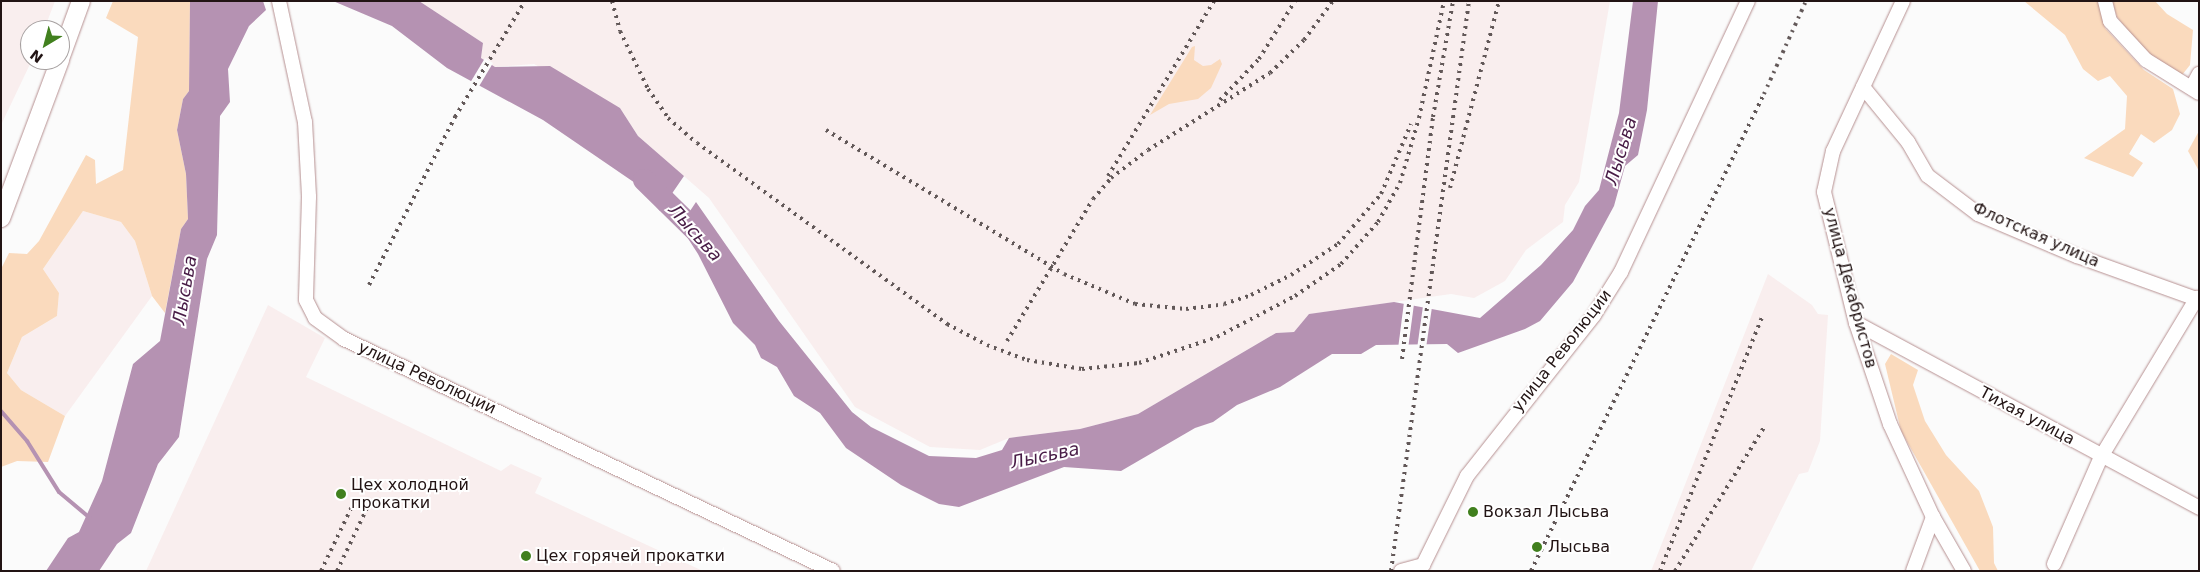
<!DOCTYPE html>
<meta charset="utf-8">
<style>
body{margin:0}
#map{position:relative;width:2200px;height:572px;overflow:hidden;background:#fbfbfb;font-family:"DejaVu Sans",sans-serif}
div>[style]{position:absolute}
.built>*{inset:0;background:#f9eeee}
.green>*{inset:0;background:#fadabd}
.water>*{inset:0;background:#b592b2}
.pier>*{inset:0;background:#fbfbfb}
.stream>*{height:4px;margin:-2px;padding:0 2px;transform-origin:2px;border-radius:2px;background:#b592b2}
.river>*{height:22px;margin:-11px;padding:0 11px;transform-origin:11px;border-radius:11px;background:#b592b2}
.roads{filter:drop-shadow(0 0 1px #b69091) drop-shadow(0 0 1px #b69091)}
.minor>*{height:14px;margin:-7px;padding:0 7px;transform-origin:7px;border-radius:7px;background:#fff}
.major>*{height:18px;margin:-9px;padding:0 9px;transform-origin:9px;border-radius:9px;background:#fff}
.rail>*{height:4px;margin-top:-2px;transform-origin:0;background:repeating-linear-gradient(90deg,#625858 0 2.5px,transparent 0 7.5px)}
.dots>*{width:14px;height:14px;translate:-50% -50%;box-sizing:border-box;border:2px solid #fff;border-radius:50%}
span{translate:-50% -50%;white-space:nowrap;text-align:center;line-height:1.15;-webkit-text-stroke:4px #fff;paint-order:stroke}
.street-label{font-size:16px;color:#221414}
.poi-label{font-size:16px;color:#221414}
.left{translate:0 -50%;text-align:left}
.water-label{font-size:18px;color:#481c46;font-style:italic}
.frame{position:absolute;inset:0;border:2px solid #221414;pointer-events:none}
.north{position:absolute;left:20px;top:20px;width:50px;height:50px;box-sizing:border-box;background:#fff;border:1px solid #a7a1a1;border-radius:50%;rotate:217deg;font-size:14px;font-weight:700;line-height:20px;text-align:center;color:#221414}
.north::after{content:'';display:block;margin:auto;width:18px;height:22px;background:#41801e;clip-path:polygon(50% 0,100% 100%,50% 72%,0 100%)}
</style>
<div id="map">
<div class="built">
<div style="clip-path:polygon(1px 1px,55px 1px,44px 30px,30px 30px,32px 60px,1px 125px)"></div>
<div style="clip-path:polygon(419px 1px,1610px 1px,1579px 182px,1565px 205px,1563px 222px,1526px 250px,1505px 281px,1474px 298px,1451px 294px,1310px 314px,1294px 332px,1276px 333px,1138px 414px,1080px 429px,1009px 438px,980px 450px,930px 447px,855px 407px,709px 198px,638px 136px,620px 108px,534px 64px,495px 67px,481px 58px,483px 43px)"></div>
<div style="clip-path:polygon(83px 211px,121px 222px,135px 241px,152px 296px,65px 416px,21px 390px,7px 373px,22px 337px,57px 316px,59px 293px,43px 269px)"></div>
<div style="clip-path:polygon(1768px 274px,1812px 305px,1818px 314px,1828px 315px,1820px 441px,1808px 472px,1799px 474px,1751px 571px,1651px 571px)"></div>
<div style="clip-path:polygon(268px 305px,325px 338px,306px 377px,501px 471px,511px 464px,542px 478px,535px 493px,703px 571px,146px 571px)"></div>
</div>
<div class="green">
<div style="clip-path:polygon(113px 1px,190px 1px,189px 91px,183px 99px,177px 130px,186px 174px,188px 219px,181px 229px,165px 313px,152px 296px,135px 241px,121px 222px,83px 211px,43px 269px,59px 293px,57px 316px,22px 337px,7px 373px,21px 390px,65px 416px,48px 462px,17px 461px,1px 467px,1px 269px,9px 253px,27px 254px,39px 241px,86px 155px,95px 160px,96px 184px,123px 170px,138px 37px,106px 18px)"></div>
<div style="clip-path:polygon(2024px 1px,2098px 1px,2105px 28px,2144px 70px,2173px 89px,2180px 114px,2172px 130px,2154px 143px,2141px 134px,2129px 154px,2143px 163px,2133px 177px,2084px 158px,2125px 129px,2127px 96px,2110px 76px,2098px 81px,2083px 69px,2065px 35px)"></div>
<div style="clip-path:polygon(2112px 1px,2155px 1px,2167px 14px,2193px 30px,2190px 65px,2182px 75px,2143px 50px,2117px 17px)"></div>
<div style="clip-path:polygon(1195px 46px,1194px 60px,1203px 66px,1211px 65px,1220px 59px,1222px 64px,1211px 88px,1198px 99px,1169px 104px,1150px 115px,1192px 47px)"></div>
<div style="clip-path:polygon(2199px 131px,2199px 171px,2188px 151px)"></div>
<div style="clip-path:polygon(1891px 354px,1918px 370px,1913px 385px,1925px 421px,1946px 455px,1979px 491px,1993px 527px,1994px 563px,1998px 571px,1980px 571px,1901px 431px,1885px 364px)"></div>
</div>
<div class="water">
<div style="clip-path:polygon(190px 1px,263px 1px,266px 10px,249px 26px,228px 69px,230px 102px,220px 116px,217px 235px,207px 259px,179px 437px,158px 464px,131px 533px,117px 544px,99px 571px,46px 571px,68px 538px,79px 532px,102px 481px,133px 364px,160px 341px,181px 229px,188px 219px,186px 174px,177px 130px,183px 99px,189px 91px)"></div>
<div style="clip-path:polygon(333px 1px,419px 1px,483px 43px,481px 58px,495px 67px,550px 66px,620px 108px,638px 136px,684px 176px,660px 211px,638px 185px,543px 120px,447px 68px,392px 26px)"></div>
<div style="clip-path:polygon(1633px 1px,1658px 1px,1647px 110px,1638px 155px,1625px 166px,1614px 206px,1573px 282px,1540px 321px,1525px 329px,1458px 353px,1447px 344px,1376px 345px,1361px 354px,1332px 354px,1280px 387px,1237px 405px,1213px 422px,1195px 428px,1121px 471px,1064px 467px,959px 507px,939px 504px,901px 485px,846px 448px,820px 413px,794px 396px,777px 367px,761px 358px,755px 345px,733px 323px,698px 254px,680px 226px,696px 202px,779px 321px,852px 412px,871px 427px,929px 456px,976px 458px,1002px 450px,1009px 438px,1080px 429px,1138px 414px,1276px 333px,1294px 332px,1309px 314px,1394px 302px,1480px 318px,1541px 265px,1573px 230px,1585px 206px,1599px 190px,1619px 113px)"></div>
</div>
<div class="pier">
<div style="clip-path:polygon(485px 58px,493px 63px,478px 88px,470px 83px)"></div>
<div style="clip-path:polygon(1404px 302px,1414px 304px,1408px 349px,1398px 349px)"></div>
<div style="clip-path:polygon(1423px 306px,1432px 307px,1426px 348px,1417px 349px)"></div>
</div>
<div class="stream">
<div style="left:1px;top:411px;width:40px;rotate:49deg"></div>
<div style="left:27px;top:441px;width:60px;rotate:57.9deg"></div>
<div style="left:59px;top:492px;width:40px;rotate:40deg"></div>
</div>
<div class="river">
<div style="left:644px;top:180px;width:86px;rotate:44.5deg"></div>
</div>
<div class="roads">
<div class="minor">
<div style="left:279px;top:1px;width:124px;rotate:77.9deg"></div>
<div style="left:305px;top:122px;width:75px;rotate:86.9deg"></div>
<div style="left:309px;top:197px;width:103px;rotate:91.7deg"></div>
<div style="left:306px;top:300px;width:20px;rotate:63deg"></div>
<div style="left:315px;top:318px;width:36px;rotate:36deg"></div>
<div style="left:344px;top:339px;width:541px;rotate:25.38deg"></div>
<div style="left:1903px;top:1px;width:166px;rotate:115deg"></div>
<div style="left:1833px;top:151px;width:42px;rotate:102.4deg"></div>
<div style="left:1824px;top:192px;width:135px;rotate:76.3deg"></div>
<div style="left:1856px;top:323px;width:107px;rotate:71.4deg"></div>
<div style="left:1890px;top:424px;width:102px;rotate:65.2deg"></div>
<div style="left:1933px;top:517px;width:62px;rotate:60.1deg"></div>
<div style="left:2105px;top:1px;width:21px;rotate:76deg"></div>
<div style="left:2110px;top:21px;width:53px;rotate:47.3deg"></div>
<div style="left:2146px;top:60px;width:62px;rotate:31.9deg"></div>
<div style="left:1863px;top:87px;width:71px;rotate:50.7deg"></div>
<div style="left:1908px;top:142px;width:39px;rotate:60deg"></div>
<div style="left:1928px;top:176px;width:63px;rotate:37.2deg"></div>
<div style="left:1978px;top:214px;width:108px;rotate:23deg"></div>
<div style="left:2077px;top:256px;width:130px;rotate:19.8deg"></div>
<div style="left:2192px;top:87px;width:15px;rotate:-62deg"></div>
<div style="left:1856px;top:323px;width:390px;rotate:28.3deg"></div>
<div style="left:2054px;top:564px;width:117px;rotate:-66.3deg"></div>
<div style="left:2101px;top:457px;width:186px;rotate:-58.9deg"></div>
<div style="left:1401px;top:571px;width:23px;rotate:-15deg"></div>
<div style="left:1423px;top:565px;width:99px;rotate:-63.7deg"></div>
<div style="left:1467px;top:476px;width:205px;rotate:-51.7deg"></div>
<div style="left:1594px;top:315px;width:51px;rotate:-57.9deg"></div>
<div style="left:1621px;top:272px;width:299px;rotate:-64.9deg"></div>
<div style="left:1913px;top:571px;width:58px;rotate:-69.7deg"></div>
</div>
<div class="major">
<div style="left:60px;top:59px;width:62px;rotate:-70.1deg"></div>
<div style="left:1px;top:218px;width:169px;rotate:-69.5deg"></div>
</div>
</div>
<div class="rail">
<div style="left:612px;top:1px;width:31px;rotate:75deg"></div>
<div style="left:620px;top:31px;width:64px;rotate:64.2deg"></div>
<div style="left:648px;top:89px;width:35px;rotate:55deg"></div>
<div style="left:668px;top:118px;width:38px;rotate:41deg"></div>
<div style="left:697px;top:143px;width:309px;rotate:35.9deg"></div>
<div style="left:947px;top:324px;width:45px;rotate:27.7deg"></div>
<div style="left:987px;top:345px;width:43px;rotate:20.6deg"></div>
<div style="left:1027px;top:360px;width:56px;rotate:9.3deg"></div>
<div style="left:1082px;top:369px;width:57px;rotate:-6deg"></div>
<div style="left:1139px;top:363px;width:82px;rotate:-18.4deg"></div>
<div style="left:1217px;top:337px;width:88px;rotate:-27.7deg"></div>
<div style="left:1295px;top:296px;width:56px;rotate:-34.8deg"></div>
<div style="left:1341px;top:264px;width:56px;rotate:-48.6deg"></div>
<div style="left:1378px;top:222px;width:45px;rotate:-60.6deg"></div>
<div style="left:1400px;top:183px;width:68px;rotate:-73.7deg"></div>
<div style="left:1419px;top:118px;width:120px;rotate:-77.9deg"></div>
<div style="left:1220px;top:100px;width:57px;rotate:-46.4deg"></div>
<div style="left:1259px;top:59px;width:68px;rotate:-58.2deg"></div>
<div style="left:826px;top:130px;width:278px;rotate:31.2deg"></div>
<div style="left:1064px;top:274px;width:77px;rotate:22.9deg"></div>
<div style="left:1135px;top:304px;width:51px;rotate:5.6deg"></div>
<div style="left:1186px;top:309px;width:38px;rotate:-7deg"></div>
<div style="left:1224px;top:304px;width:28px;rotate:-18deg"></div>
<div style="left:1251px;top:295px;width:45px;rotate:-26.6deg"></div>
<div style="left:1291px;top:275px;width:56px;rotate:-33.4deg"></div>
<div style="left:1338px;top:244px;width:66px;rotate:-49.3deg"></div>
<div style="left:1381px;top:194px;width:76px;rotate:-66.8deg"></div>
<div style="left:1108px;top:176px;width:205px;rotate:-58.8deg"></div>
<div style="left:1450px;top:188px;width:193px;rotate:-75.3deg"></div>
<div style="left:369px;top:285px;width:189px;rotate:-62.9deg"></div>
<div style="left:455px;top:117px;width:135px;rotate:-58.9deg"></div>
<div style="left:1007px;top:341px;width:166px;rotate:-58.8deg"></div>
<div style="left:1093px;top:199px;width:28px;rotate:-49deg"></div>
<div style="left:1111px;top:178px;width:46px;rotate:-37.1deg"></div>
<div style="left:1148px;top:150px;width:144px;rotate:-32.3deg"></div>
<div style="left:1270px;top:73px;width:47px;rotate:-44.1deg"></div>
<div style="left:1304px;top:40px;width:49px;rotate:-53.4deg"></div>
<div style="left:1402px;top:359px;width:244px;rotate:-82.7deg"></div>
<div style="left:1433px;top:117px;width:118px;rotate:-80.2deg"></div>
<div style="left:321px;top:571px;width:79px;rotate:-64.4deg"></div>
<div style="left:337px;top:571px;width:72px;rotate:-64.5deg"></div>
<div style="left:1391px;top:571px;width:575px;rotate:-82.21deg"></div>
<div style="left:1531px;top:571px;width:531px;rotate:-63.97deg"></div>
<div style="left:1764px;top:94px;width:102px;rotate:-65.7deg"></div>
<div style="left:1660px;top:571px;width:274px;rotate:-68.1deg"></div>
<div style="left:1675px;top:571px;width:171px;rotate:-58.2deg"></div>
</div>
<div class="dots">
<div style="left:341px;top:494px;background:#41801e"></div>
<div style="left:1473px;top:512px;background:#41801e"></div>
<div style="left:1537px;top:547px;background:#41801e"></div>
<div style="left:526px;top:556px;background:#41801e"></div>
</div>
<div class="street-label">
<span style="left:2036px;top:235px;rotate:24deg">Флотская улица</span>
<span style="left:1850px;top:288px;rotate:75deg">улица Декабристов</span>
<span style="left:1562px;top:351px;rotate:-52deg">улица Революции</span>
<span style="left:427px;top:378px;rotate:25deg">улица Революции</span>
<span style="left:2027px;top:416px;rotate:28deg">Тихая улица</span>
</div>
<div class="poi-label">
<span class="left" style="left:351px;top:494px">Цех холодной<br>прокатки</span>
<span class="left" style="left:1483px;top:512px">Вокзал Лысьва</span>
<span class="left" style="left:1548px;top:547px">Лысьва</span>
<span class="left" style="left:536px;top:556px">Цех горячей прокатки</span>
</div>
<div class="water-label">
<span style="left:1621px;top:151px;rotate:-73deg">Лысьва</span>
<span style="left:695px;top:233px;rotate:48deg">Лысьва</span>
<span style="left:185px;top:290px;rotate:-80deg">Лысьва</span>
<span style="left:1045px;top:456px;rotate:-12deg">Лысьва</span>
</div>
<div class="frame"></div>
<div class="north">N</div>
</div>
